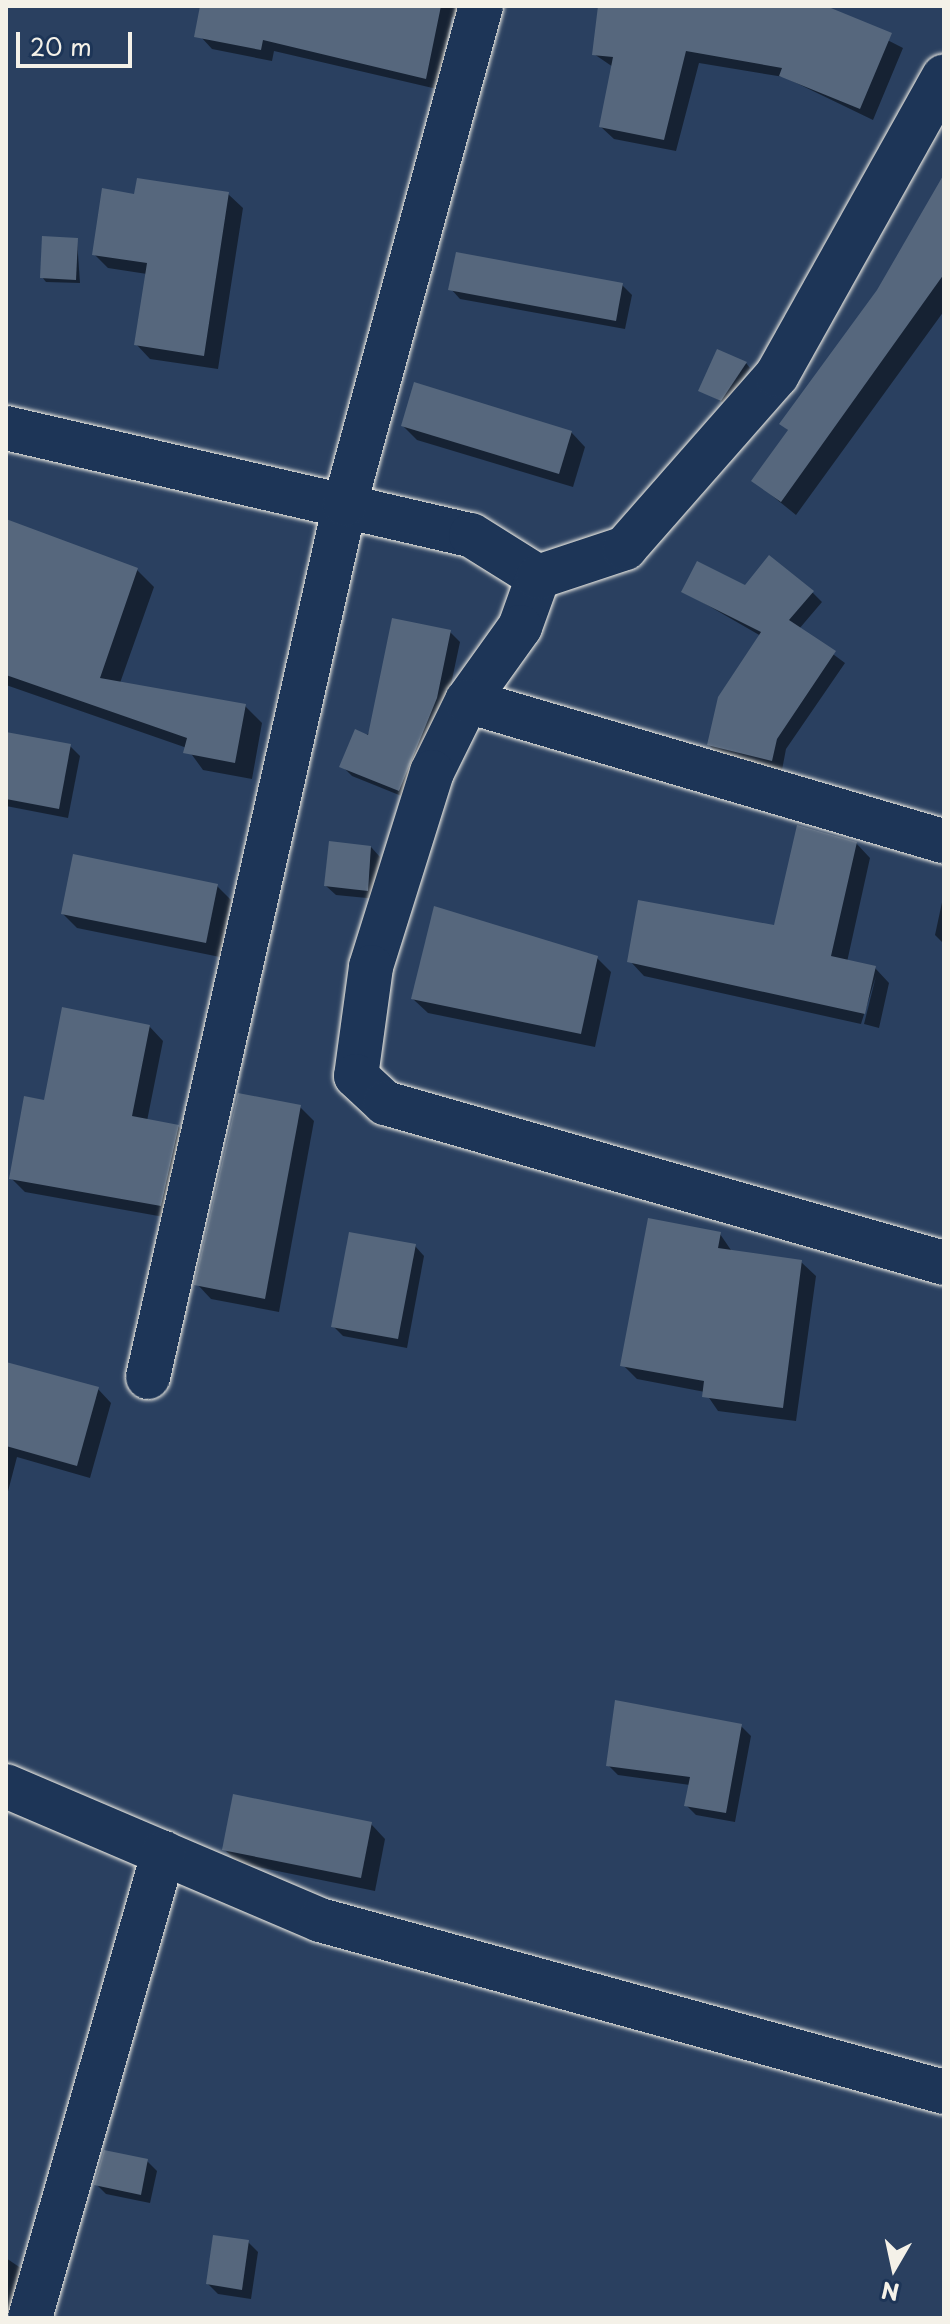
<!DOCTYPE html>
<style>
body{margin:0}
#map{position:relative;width:950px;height:2324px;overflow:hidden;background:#2a4060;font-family:"Playpen Sans",sans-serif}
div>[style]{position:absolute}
.shadow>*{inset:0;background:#0007}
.building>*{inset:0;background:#56677d}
.roads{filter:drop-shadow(0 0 2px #f4f1e8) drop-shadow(0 0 2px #f4f1e8)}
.minor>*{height:44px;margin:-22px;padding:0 22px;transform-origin:22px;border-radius:22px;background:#1d3557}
span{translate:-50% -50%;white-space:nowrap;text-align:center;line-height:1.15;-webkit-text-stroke:6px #1d3557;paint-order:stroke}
.frame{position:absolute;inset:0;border:8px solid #f4f1e8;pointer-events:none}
.north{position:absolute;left:854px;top:2228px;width:80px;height:80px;-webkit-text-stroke:6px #1d3557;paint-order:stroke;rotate:189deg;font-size:22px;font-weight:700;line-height:32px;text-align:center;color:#f4f1e8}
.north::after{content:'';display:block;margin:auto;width:28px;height:36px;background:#f4f1e8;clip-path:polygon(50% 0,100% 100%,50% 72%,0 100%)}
.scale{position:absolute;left:16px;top:32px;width:116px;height:36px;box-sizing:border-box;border:4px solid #f4f1e8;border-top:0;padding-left:10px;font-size:24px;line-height:28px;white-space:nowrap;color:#f4f1e8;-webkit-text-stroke:6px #1d3557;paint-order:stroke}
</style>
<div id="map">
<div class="shadow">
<div style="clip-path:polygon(210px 6px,462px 6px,459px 19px,452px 17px,437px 89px,274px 51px,272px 61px,212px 49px,201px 37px)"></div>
<div style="clip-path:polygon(600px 6px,821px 6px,903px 48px,873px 120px,784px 77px,699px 63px,676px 151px,614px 139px,601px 127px,613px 67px,594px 54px)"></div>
<div style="clip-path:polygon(944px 180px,944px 311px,796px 515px,754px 481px,790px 432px,782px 424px,879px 291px)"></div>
<div style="clip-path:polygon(228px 194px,243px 208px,218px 369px,150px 359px,136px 344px,147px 274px,108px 268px,94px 254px,136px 196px)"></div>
<div style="clip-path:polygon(77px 240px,80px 283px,46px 282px,42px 277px)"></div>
<div style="clip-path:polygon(622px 285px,632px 295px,625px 329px,460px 299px,451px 289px)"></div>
<div style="clip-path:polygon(746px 363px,750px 368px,726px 404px,701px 390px)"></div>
<div style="clip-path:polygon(403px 426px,571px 432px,585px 447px,573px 487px,417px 440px)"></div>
<div style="clip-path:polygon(6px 521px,137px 570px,154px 587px,120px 683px,245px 706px,262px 723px,252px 779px,203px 770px,187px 748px,6px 685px)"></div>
<div style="clip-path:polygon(746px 588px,813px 593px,822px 602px,799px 629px,845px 663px,786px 749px,782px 770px,719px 755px,709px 745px,761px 636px,683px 591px)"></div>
<div style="clip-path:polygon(450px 632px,460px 642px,446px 708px,409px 799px,352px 776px,342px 766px)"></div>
<div style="clip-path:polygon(6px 734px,70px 746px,80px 756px,68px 818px,6px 806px)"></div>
<div style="clip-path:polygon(856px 843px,870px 858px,847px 962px,875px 968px,889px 983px,879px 1028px,864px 1024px,876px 976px,861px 1024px,644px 976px,630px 961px,776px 927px)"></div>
<div style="clip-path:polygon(371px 847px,380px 857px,377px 899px,336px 895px,326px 886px)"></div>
<div style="clip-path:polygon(217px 886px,231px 900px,220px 957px,77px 928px,63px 914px)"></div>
<div style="clip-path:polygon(944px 893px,944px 944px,935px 935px)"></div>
<div style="clip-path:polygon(597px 958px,611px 972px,595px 1047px,428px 1013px,413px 999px)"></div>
<div style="clip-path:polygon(149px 1026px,163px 1041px,147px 1121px,178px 1126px,193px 1141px,175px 1219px,25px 1192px,11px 1178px,46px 1102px)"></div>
<div style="clip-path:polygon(300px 1107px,314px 1121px,279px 1312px,211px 1299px,197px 1284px)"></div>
<div style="clip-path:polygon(720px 1234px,733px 1253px,801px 1262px,816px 1276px,796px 1421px,718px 1411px,705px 1392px,637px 1379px,623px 1365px)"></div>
<div style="clip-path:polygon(415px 1246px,424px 1256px,407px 1348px,343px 1336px,333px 1326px)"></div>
<div style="clip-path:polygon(6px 1364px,98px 1389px,111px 1403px,90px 1478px,17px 1457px,6px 1499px)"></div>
<div style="clip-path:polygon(741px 1726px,751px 1736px,735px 1822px,696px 1815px,686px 1805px,690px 1785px,618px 1775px,608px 1765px)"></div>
<div style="clip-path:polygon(371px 1824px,385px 1839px,375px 1891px,238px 1863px,224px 1849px)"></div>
<div style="clip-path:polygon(147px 2161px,157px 2171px,150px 2203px,106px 2194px,96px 2184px)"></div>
<div style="clip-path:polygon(248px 2242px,258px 2252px,251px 2299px,218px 2294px,208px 2284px)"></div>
<div style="clip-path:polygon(6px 2258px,34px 2277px,21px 2318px,6px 2318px)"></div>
</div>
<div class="building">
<div style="clip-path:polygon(200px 6px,441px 6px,426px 79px,263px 40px,261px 50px,194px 37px)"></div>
<div style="clip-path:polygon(598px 6px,826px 6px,892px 33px,860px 109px,779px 76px,782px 68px,686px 51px,664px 140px,599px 127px,613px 57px,592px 55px)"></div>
<div style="clip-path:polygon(944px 174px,944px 274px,781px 502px,751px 481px,788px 430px,779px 424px,877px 290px)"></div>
<div style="clip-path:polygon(137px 178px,229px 192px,204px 356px,134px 345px,147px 263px,92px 255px,102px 188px,134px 194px)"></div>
<div style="clip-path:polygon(42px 236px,78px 238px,76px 280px,40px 278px)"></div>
<div style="clip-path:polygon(456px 252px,623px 283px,616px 321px,448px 290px)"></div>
<div style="clip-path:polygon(717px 349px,747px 362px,721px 401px,698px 391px)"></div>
<div style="clip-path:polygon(414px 382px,572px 431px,559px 474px,401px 426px)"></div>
<div style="clip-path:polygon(6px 519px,138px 568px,100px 678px,246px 704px,235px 763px,183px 753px,187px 738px,6px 675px)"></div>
<div style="clip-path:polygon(769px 555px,814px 591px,789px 620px,836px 651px,777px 739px,772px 761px,707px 745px,718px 697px,761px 632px,681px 592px,697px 561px,745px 585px)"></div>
<div style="clip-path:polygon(392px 618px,451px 630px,437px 698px,399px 791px,339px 767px,355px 729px,368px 735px)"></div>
<div style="clip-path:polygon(6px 732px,71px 744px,59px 809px,6px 799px)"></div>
<div style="clip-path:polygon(797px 825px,857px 842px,831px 956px,876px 966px,865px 1014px,627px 962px,638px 900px,774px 925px)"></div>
<div style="clip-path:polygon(329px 841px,371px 846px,368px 891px,324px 886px)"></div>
<div style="clip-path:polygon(73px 854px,218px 884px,206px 943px,61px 914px)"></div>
<div style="clip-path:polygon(434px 906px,598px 956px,581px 1034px,411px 999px)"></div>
<div style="clip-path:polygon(62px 1007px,150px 1025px,132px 1116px,179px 1125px,161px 1206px,9px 1179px,24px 1096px,44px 1100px)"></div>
<div style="clip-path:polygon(238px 1093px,301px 1105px,265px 1299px,194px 1285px)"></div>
<div style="clip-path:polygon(648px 1218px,721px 1232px,718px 1248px,802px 1260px,783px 1408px,702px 1397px,704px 1381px,620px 1366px)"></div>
<div style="clip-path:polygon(349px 1232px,416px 1244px,398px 1339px,331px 1327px)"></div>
<div style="clip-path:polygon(6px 1362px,99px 1387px,77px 1466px,6px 1446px)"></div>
<div style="clip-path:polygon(615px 1700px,742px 1724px,726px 1813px,684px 1806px,690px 1777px,606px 1766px)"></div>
<div style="clip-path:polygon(233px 1794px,372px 1822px,361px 1878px,222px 1850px)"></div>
<div style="clip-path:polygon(104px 2150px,148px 2159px,141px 2195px,94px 2185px)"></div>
<div style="clip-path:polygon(213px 2235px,249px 2240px,242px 2290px,206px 2284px)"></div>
</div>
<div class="roads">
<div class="minor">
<div style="left:6px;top:428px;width:477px;rotate:13deg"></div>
<div style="left:471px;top:535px;width:79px;rotate:32.1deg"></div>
<div style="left:538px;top:577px;width:53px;rotate:109.8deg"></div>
<div style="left:520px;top:627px;width:91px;rotate:125.6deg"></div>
<div style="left:467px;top:701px;width:79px;rotate:116.2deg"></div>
<div style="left:432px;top:772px;width:204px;rotate:107.4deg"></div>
<div style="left:371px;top:967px;width:110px;rotate:97.8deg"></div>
<div style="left:356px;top:1076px;width:40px;rotate:43deg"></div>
<div style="left:385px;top:1103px;width:581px;rotate:15.97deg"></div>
<div style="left:538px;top:577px;width:92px;rotate:-18.4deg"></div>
<div style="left:625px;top:548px;width:230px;rotate:-48.7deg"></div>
<div style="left:777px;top:375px;width:342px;rotate:-60.8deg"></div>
<div style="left:467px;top:701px;width:497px;rotate:16.4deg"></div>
<div style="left:148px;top:1377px;width:895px;rotate:-77.28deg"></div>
<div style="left:345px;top:504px;width:516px;rotate:-74.73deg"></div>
<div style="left:6px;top:1786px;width:341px;rotate:23.1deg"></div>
<div style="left:320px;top:1920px;width:647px;rotate:15.41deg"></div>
<div style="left:30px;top:2318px;width:484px;rotate:-74deg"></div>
</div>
</div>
<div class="frame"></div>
<div class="north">N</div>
<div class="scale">20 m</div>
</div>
